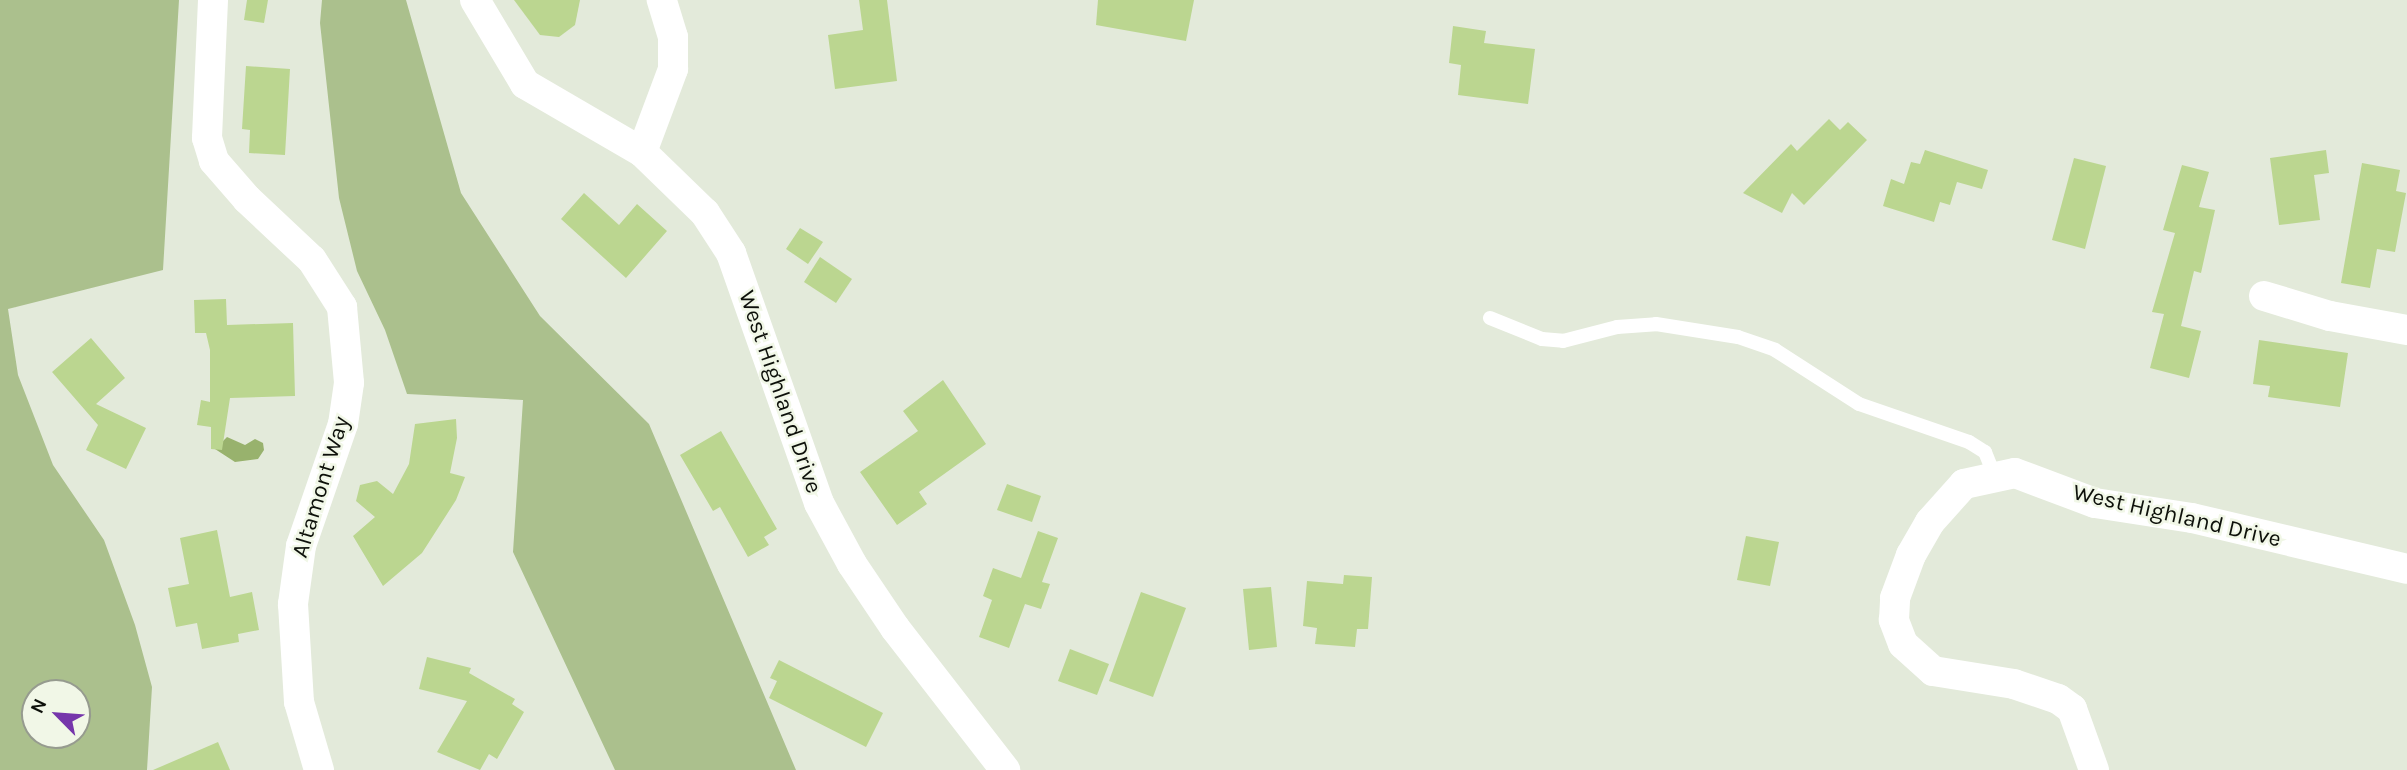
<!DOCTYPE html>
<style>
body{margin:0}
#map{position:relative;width:2407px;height:770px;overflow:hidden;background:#e3eada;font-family:Karla,sans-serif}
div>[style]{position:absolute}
.green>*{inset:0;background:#abc08d}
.water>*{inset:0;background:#98b26d}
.building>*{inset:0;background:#bbd690}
.service>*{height:14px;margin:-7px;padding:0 7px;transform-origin:7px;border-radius:7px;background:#fff}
.minor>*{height:30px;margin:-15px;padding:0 15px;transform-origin:15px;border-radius:15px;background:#fff}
span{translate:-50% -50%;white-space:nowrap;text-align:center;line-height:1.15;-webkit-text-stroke:5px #f1f7e7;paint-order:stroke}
.street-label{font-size:23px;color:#0d100a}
.north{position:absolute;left:21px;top:679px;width:70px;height:70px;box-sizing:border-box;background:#f1f7e7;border:2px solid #969b8f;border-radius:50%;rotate:295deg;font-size:19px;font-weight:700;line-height:28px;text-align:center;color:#0d100a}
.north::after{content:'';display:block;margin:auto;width:24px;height:32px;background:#7636ab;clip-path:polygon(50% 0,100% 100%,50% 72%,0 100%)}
</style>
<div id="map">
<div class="green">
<div style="clip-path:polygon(evenodd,0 0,179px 0,163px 270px,8px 309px,18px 375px,53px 465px,104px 540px,135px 625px,152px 687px,147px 770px,0 770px,0 0,35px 693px,77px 693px,77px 735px,35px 735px,35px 693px)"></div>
<div style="clip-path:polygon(322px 0,406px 0,461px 193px,540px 316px,649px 424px,796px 770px,615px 770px,513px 552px,523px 400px,407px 394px,385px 330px,357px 271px,339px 198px,320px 23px)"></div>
</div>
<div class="water">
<div style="clip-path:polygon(227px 437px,245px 445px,255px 439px,263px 443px,264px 450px,258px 459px,235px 462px,215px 449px)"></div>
</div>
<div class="building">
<div style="clip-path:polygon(247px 0,268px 0,264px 23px,244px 20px)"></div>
<div style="clip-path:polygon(514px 0,580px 0,575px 25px,559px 37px,540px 35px)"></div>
<div style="clip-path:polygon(859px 0,887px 0,897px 81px,835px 89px,828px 35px,863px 30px)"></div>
<div style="clip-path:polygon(1098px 0,1194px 0,1186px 41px,1096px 25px)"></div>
<div style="clip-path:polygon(1453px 26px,1486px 31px,1484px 43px,1535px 49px,1528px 104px,1458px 95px,1461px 65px,1449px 63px)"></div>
<div style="clip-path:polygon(246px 66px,290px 69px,285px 155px,249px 153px,250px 130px,242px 129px)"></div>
<div style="clip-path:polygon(1829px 119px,1840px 130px,1848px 122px,1867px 140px,1804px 205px,1792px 193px,1782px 213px,1743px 193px,1791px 144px,1797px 151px)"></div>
<div style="clip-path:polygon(1925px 150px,1988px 170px,1982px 189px,1957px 182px,1950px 205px,1940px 202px,1934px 222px,1883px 206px,1891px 179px,1904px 184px,1911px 162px,1920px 164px)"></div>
<div style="clip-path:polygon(2326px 150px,2329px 173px,2314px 175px,2320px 220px,2279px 225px,2270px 158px)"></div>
<div style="clip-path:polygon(2074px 158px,2106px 166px,2085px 249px,2052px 240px)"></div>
<div style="clip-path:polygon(2362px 163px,2400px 170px,2396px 191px,2406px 193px,2395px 252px,2377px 249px,2370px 288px,2341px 283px)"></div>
<div style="clip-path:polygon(2182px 165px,2209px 172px,2199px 207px,2215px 210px,2201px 273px,2194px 271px,2181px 326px,2201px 331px,2189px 378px,2150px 368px,2164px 314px,2152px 312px,2175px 233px,2163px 230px)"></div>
<div style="clip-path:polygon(584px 193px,619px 225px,637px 204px,667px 231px,626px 278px,561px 219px)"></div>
<div style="clip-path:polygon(800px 228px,823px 242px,808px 264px,786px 249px)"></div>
<div style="clip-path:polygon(820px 257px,852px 279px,836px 303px,804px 282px)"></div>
<div style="clip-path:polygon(226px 299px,227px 325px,293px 323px,295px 396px,230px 398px,222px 450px,211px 449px,211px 427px,197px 425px,201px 400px,210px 402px,210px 350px,206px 333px,195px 333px,194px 300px)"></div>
<div style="clip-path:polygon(91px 338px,125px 378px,96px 404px,146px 428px,126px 469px,86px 450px,98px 425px,52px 372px)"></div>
<div style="clip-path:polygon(2259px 340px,2348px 353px,2340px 407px,2268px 397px,2270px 386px,2253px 384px)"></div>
<div style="clip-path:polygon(943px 380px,986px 444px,919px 492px,927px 504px,897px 525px,860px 472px,918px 431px,903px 411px)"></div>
<div style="clip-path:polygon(456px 419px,457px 438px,450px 473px,465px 477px,456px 500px,422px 553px,383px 586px,353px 536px,375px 517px,356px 501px,360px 485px,377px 481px,393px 494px,409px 464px,415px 424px)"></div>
<div style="clip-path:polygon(721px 431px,777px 529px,764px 537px,769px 545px,748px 557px,720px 507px,713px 511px,680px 455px)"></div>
<div style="clip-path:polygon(1007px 484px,1041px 496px,1032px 522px,997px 510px)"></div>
<div style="clip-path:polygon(217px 530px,230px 597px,252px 592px,259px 630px,238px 634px,239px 642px,202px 649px,197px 623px,176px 627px,168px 588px,189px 584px,180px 538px)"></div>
<div style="clip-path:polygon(1038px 531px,1058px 538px,1042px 582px,1050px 584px,1041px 609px,1025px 604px,1009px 648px,979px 637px,992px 600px,983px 596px,993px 568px,1021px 578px)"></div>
<div style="clip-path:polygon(1746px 536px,1779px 542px,1770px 586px,1737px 580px)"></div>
<div style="clip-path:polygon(1344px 575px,1372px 577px,1368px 629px,1357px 629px,1355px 647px,1315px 644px,1317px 628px,1303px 626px,1307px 581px,1343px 584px)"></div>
<div style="clip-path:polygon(1271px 587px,1277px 647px,1249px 650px,1243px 589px)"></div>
<div style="clip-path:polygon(1141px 592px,1186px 608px,1153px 697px,1109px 681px)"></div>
<div style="clip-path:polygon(1070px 649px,1109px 664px,1097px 695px,1058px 681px)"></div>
<div style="clip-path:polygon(427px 657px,471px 668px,469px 673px,515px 699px,512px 704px,524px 712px,497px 759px,489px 754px,480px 770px,437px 752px,467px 701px,419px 689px)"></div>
<div style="clip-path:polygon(779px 660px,883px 713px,866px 747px,769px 698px,777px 681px,770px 678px)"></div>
<div style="clip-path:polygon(218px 742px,230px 770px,153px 770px)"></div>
</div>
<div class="service">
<div style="left:1490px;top:318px;width:56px;rotate:22deg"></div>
<div style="left:1542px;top:339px;width:21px;rotate:5deg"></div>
<div style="left:1563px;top:341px;width:56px;rotate:-14.5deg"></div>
<div style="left:1617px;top:327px;width:39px;rotate:-4deg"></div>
<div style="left:1656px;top:324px;width:83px;rotate:9deg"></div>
<div style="left:1738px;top:337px;width:39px;rotate:19deg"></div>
<div style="left:1775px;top:350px;width:100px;rotate:32.7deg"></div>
<div style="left:1859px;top:404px;width:116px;rotate:19.1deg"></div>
<div style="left:1969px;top:442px;width:19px;rotate:32deg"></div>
<div style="left:1985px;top:452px;width:24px;rotate:68deg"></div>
</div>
<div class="minor">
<div style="left:213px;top:0;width:138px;rotate:92.5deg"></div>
<div style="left:207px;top:138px;width:24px;rotate:73deg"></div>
<div style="left:214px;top:161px;width:50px;rotate:49deg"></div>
<div style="left:247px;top:199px;width:89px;rotate:43.2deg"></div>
<div style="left:312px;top:260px;width:56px;rotate:57.4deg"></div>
<div style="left:342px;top:307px;width:76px;rotate:84.7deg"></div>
<div style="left:349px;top:383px;width:41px;rotate:98.3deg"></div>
<div style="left:343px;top:424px;width:129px;rotate:109deg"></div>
<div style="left:301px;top:546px;width:59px;rotate:97.9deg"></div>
<div style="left:293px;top:604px;width:98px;rotate:86.5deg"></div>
<div style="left:299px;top:702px;width:71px;rotate:73.6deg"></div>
<div style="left:475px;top:0;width:98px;rotate:59.2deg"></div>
<div style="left:525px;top:84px;width:135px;rotate:30.2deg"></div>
<div style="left:642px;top:152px;width:88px;rotate:44.1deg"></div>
<div style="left:705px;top:213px;width:48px;rotate:57deg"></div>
<div style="left:731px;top:253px;width:265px;rotate:70.6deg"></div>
<div style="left:819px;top:503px;width:69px;rotate:61.6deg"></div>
<div style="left:852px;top:564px;width:77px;rotate:56.1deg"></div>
<div style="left:895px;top:628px;width:180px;rotate:52.2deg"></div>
<div style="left:642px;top:152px;width:89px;rotate:-69.5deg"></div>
<div style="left:673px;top:69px;width:32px;rotate:-90deg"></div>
<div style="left:673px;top:37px;width:39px;rotate:-107deg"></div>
<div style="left:2264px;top:296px;width:69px;rotate:16.9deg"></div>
<div style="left:2330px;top:316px;width:78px;rotate:10.3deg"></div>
<div style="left:2094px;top:770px;width:65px;rotate:-109.8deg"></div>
<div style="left:2072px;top:709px;width:17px;rotate:-144deg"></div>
<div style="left:2058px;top:699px;width:46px;rotate:-161.2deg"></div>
<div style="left:2014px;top:684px;width:82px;rotate:-170.9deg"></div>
<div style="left:1933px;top:671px;width:40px;rotate:-138deg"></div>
<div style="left:1903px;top:644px;width:26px;rotate:-111deg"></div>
<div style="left:1894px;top:620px;width:22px;rotate:-87deg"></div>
<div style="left:1895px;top:598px;width:46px;rotate:-69.6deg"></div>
<div style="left:1911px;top:555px;width:38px;rotate:-60deg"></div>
<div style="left:1930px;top:522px;width:51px;rotate:-48.2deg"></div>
<div style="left:1964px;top:484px;width:52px;rotate:-12.2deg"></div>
<div style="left:2015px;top:473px;width:85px;rotate:20.6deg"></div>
<div style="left:2095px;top:503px;width:98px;rotate:8.8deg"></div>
<div style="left:2192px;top:518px;width:221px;rotate:13.3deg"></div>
</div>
<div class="street-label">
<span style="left:780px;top:392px;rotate:71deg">West Highland Drive</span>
<span style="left:321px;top:487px;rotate:-73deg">Altamont Way</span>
<span style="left:2177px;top:516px;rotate:13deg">West Highland Drive</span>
</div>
<div class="north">N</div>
</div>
